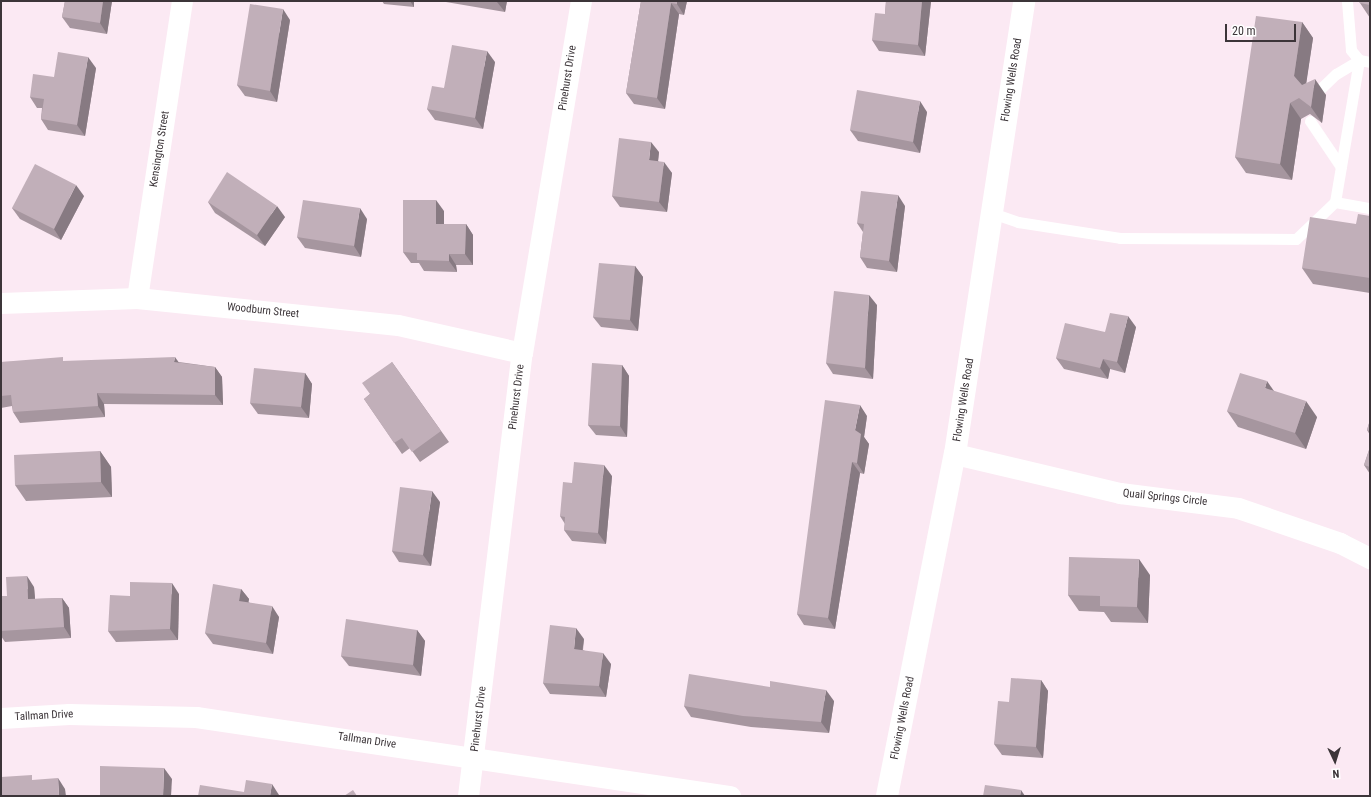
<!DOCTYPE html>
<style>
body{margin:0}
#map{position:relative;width:1371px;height:797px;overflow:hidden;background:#fbe9f3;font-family:"Roboto Condensed",sans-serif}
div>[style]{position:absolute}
.service>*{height:11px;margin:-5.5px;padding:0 5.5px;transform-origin:5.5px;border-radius:5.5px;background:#fff}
.minor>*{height:21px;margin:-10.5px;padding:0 10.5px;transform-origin:10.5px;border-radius:10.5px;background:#fff}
.secondary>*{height:22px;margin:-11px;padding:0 11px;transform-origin:11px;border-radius:11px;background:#fff}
.wall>*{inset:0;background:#a6969f}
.shaded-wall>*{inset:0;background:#877a82}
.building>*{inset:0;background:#c1afb9}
span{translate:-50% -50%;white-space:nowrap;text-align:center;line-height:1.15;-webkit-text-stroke:3.5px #fff;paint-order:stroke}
.street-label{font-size:11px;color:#3c3539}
.frame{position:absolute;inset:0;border:2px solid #3c3539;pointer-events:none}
.north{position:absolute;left:1315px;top:741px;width:40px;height:40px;-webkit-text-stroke:3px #fff;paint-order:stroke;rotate:176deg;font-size:11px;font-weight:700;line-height:16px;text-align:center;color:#3c3539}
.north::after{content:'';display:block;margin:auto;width:14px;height:18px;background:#3c3539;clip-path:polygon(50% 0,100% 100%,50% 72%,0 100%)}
.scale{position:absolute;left:1225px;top:24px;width:71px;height:18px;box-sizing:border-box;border:2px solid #3c3539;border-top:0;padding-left:5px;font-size:12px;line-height:14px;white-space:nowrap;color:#3c3539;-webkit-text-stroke:3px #fff;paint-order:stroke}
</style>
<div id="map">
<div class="service">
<div style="left:1315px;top:94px;width:29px;rotate:-44deg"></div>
<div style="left:1336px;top:74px;width:27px;rotate:-31deg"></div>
<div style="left:1359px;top:60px;width:11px;rotate:10deg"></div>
<div style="left:1310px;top:121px;width:55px;rotate:56deg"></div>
<div style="left:1335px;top:202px;width:36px;rotate:10deg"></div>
<div style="left:992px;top:213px;width:28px;rotate:19deg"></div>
<div style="left:1018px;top:222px;width:103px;rotate:8.9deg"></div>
<div style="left:1120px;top:238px;width:176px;rotate:0.3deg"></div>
<div style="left:1296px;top:239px;width:54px;rotate:-43.5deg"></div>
<div style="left:1335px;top:202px;width:144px;rotate:-80.4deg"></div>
<div style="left:1359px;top:60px;width:13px;rotate:-129deg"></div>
<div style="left:1351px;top:50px;width:49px;rotate:-94.7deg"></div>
</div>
<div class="minor">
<div style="left:137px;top:298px;width:300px;rotate:-81.4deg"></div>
<div style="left:1px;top:303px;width:136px;rotate:-2.1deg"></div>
<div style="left:137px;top:298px;width:262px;rotate:5.9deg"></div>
<div style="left:398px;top:325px;width:127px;rotate:12.7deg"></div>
<div style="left:955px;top:454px;width:170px;rotate:13.3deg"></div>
<div style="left:1120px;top:493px;width:119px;rotate:7.2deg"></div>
<div style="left:1238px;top:508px;width:108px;rotate:18.9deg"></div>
<div style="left:1340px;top:543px;width:34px;rotate:27deg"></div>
<div style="left:1px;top:718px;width:68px;rotate:-3.4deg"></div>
<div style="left:69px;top:714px;width:127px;rotate:1.4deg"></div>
<div style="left:196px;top:717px;width:540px;rotate:8.42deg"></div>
<div style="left:468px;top:796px;width:446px;rotate:-83.1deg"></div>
<div style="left:522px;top:353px;width:357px;rotate:-80.5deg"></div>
</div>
<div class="secondary">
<div style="left:887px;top:796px;width:349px;rotate:-78.8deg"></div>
<div style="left:955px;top:454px;width:458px;rotate:-81.3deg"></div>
</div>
<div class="wall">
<div style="clip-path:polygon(65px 1px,112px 1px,107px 34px,70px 28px,62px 17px)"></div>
<div style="clip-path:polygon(382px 1px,414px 1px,414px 7px,384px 4px)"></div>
<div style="clip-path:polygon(440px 1px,507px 1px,505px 12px)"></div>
<div style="clip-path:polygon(641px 1px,687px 1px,684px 15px,679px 14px,665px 109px,634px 104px,626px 93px)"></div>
<div style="clip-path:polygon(886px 1px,931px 1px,925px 56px,879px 51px,872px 40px,885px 14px)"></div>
<div style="clip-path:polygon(1358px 1px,1370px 1px,1370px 18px,1360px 3px)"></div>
<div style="clip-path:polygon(290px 20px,277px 102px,245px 96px,237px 85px)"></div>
<div style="clip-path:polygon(1302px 22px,1313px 38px,1306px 83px,1326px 95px,1322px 123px,1310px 114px,1301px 119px,1292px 180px,1246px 173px,1235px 157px)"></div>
<div style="clip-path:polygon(495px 62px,483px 129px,435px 120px,427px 109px,444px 88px)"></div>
<div style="clip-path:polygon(96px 68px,85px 136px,48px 130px,41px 119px,42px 108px,37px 108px,30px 97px,54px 77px)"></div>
<div style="clip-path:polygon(927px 112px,920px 153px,858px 141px,850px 130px)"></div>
<div style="clip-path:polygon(659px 152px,658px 161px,672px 173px,667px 212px,620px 207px,612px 196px)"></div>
<div style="clip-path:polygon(84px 196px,61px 240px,20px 219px,12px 208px)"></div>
<div style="clip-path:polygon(208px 202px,285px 217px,265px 246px,215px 213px)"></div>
<div style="clip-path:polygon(905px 206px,897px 272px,867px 268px,860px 257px,863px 232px,857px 223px)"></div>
<div style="clip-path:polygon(444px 211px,444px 224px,466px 224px,473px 235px,473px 265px,456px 265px,457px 272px,424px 271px,419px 263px,411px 263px,403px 252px)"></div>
<div style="clip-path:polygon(1370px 216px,1370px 293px,1313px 284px,1302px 268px,1356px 224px)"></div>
<div style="clip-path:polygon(367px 219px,361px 257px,305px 248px,297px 237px)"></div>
<div style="clip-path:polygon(635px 266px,643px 277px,638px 331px,601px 327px,593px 317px)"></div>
<div style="clip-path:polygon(877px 305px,873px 379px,833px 374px,826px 363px)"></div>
<div style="clip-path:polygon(1136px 327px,1125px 373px,1110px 369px,1108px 379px,1064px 369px,1056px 358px,1105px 332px)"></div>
<div style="clip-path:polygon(65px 361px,179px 362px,215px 367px,222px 377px,223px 405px,104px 404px,105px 417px,20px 423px,13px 412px,12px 406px,1px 408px,1px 362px)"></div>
<div style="clip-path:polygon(392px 362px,449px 442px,420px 462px,410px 448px,402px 454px,364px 399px,370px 394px)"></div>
<div style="clip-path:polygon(622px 365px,629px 376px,627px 437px,596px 435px,588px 425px)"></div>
<div style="clip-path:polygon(305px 373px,312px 384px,309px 418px,258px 414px,250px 403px)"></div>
<div style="clip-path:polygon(1227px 411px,1317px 417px,1306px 449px,1238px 427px)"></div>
<div style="clip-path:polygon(867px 416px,864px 437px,869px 444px,864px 474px,860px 473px,835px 629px,804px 625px,797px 614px)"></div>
<div style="clip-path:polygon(1370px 420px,1370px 435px,1367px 430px)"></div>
<div style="clip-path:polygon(1370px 447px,1370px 474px,1364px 465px)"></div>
<div style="clip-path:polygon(100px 451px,111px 467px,112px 497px,26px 501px,15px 485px)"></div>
<div style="clip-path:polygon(612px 476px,606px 544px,572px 541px,564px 530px,565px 524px,560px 516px,572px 483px)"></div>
<div style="clip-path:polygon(440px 502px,431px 566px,399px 562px,392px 551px)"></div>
<div style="clip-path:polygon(1150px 575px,1148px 623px,1111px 622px,1104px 612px,1079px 611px,1068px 595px)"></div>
<div style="clip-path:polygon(34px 587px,35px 599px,62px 598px,69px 608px,71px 638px,5px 642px,1px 636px,1px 596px,7px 596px)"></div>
<div style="clip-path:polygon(241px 589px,249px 599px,248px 602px,279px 617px,273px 654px,213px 644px,205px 633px)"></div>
<div style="clip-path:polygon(179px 594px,178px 640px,116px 642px,108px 631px,130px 596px)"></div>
<div style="clip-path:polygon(417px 630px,425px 641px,421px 676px,349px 666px,341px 656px)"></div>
<div style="clip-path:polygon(584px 639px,583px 650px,611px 664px,606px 697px,550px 694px,543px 683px)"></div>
<div style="clip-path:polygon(1041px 680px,1048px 691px,1043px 758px,1002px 755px,994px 744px,1009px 702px)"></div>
<div style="clip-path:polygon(834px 701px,829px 733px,751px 727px,691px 717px,684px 706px)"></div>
</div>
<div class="shaded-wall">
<div style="clip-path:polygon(103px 1px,112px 1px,107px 34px,100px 23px)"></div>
<div style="clip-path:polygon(410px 1px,414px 1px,414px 7px)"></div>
<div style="clip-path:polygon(497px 1px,507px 1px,505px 12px,497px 2px)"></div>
<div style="clip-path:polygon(677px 1px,687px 1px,684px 15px,677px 4px)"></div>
<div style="clip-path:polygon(922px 1px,931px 1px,925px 56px,918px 45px)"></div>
<div style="clip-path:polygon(671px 3px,679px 14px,665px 109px,657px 98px)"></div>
<div style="clip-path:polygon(283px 9px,290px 20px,277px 102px,270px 91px)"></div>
<div style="clip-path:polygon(1302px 22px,1313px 38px,1305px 92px,1294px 76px)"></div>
<div style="clip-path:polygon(487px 51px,495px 62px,483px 129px,475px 118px)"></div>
<div style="clip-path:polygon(88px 57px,96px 68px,85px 136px,77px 125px)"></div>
<div style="clip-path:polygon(1315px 79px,1326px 95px,1322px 123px,1311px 107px)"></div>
<div style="clip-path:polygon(920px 101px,927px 112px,920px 153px,913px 142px)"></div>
<div style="clip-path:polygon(1290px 103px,1301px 119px,1292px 180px,1280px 164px)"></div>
<div style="clip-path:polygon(651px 142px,659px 152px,657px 171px,649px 160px)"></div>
<div style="clip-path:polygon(664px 162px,672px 173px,667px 212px,659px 202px)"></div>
<div style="clip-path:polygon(76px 185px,84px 196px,61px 240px,54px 229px)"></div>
<div style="clip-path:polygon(898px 195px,905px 206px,897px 272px,889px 261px)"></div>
<div style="clip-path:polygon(436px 200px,444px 211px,444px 235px,436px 224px)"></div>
<div style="clip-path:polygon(277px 206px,285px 217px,265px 246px,257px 235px)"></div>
<div style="clip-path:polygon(360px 208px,367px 219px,361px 257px,354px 246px)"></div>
<div style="clip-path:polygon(466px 224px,473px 235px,473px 265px,465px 254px)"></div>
<div style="clip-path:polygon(449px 254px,456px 265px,457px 272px,449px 261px)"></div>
<div style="clip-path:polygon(635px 266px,643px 277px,638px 331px,630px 320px)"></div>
<div style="clip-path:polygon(869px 295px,877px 305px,873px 379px,865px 368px)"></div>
<div style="clip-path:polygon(1128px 316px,1136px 327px,1125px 373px,1117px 362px)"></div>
<div style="clip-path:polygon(175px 357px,182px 367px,174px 362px)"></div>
<div style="clip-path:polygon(1103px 359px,1110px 369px,1108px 379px,1100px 368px)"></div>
<div style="clip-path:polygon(622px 365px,629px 376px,627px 437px,620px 426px)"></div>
<div style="clip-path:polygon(215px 367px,222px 377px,223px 405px,215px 395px)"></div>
<div style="clip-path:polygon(305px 373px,312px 384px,309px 418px,301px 407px)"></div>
<div style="clip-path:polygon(1267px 381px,1278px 397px,1265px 388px)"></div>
<div style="clip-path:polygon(97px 393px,104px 404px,105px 417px,98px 406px)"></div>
<div style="clip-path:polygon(1306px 401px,1317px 417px,1306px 449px,1295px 433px)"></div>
<div style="clip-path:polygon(860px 405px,867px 416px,864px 437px,869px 444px,864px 474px,857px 463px,855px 430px)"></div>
<div style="clip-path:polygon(100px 451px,111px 467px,112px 497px,101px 482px)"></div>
<div style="clip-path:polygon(852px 462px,860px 473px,835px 629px,828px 618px)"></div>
<div style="clip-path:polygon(604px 465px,612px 476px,606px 544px,598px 533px)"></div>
<div style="clip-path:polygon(432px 491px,440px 502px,431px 566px,423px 555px)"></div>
<div style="clip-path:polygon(1139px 559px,1150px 575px,1148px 623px,1137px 607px)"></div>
<div style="clip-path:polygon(27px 576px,34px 587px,36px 610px,28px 599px)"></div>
<div style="clip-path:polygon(172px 583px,179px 594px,178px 640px,170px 629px)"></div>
<div style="clip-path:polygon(241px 589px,249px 599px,247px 612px,239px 601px)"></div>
<div style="clip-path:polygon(62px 598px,69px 608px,71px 638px,64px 627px)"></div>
<div style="clip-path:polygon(272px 606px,279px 617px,273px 654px,266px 643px)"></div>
<div style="clip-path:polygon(576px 628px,584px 639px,581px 660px,574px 649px)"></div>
<div style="clip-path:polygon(417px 630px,425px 641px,421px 676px,413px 665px)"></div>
<div style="clip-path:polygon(603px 653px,611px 664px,606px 697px,599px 686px)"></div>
<div style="clip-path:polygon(1041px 680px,1048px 691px,1043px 758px,1036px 747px)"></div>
<div style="clip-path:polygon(826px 690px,834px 701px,829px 733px,821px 722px)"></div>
<div style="clip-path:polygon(164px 768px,172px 779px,171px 796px,163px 796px)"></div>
<div style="clip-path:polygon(58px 778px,65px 789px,66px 796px,59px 796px)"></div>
<div style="clip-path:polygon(272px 784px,279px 795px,279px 796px,270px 796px)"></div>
<div style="clip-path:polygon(1021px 790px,1025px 796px,1020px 796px)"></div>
</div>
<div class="building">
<div style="clip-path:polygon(65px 1px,103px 1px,100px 23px,62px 17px)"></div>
<div style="clip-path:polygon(641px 1px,677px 1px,677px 4px,671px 3px,657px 98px,626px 93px)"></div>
<div style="clip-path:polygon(886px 1px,922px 1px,918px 45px,872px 40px,875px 13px,885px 14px)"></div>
<div style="clip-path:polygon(1360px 1px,1370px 1px,1370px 5px,1360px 3px)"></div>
<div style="clip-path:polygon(250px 4px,283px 9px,270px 91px,237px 85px)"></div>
<div style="clip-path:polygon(1256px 16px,1302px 22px,1294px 76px,1302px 85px,1315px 79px,1311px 107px,1299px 98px,1290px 103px,1280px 164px,1235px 157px)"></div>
<div style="clip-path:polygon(452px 45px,487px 51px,475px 118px,427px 109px,432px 86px,444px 88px)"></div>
<div style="clip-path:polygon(58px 52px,88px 57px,77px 125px,41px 119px,44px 99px,30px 97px,33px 74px,54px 77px)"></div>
<div style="clip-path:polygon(857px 90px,920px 101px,913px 142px,850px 130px)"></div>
<div style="clip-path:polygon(619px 138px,651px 142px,649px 160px,664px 162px,659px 202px,612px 196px)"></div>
<div style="clip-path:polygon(35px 164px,76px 185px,54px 229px,12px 208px)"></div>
<div style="clip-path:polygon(227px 172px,277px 206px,257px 235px,208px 202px)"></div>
<div style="clip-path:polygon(861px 191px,898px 195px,889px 261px,860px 257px,864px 224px,857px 223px)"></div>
<div style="clip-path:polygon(303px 200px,360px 208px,354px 246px,297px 237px)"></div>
<div style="clip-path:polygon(403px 200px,436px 200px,436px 224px,466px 224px,465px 254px,449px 254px,449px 261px,417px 260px,417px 253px,403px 252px)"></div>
<div style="clip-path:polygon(1358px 214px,1370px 216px,1370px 278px,1302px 268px,1310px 217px,1356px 224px)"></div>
<div style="clip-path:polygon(599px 263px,635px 266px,630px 320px,593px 317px)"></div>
<div style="clip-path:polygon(834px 291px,869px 295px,865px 368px,826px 363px)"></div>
<div style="clip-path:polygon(1110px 313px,1128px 316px,1117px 362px,1103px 359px,1100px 368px,1056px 358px,1065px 323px,1105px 332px)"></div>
<div style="clip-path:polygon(63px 357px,63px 361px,175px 357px,174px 362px,215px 367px,215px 395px,97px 393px,98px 406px,13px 412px,11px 395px,1px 396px,1px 362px)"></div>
<div style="clip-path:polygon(392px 362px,441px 431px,412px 452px,402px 438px,394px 443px,364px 399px,370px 394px,362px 383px)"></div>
<div style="clip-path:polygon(592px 363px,622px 365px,620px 426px,588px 425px)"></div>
<div style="clip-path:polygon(254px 368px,305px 373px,301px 407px,250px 403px)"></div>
<div style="clip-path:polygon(1240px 373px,1267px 381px,1265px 388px,1306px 401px,1295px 433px,1227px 411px)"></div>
<div style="clip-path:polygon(825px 400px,860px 405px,855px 430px,861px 434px,857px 463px,852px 462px,828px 618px,797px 614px)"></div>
<div style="clip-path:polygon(1370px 420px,1370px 431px,1367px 430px)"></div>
<div style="clip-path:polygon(1370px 447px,1370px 467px,1364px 465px)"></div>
<div style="clip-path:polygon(100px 451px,101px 482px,15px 485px,14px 455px)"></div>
<div style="clip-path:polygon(574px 462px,604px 465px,598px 533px,564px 530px,565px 517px,560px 516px,563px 482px,572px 483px)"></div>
<div style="clip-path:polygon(400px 487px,432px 491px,423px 555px,392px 551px)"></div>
<div style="clip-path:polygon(1069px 557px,1139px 559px,1137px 607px,1100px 606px,1100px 596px,1068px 595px)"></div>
<div style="clip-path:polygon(27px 576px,28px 599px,62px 598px,64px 627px,1px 631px,1px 596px,7px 596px,6px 577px)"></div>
<div style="clip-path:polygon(130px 582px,172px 583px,170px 629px,108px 631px,110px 595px,130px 596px)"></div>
<div style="clip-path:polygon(213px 584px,241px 589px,239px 601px,272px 606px,266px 643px,205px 633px)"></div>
<div style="clip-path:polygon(346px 619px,417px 630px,413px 665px,341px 656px)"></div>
<div style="clip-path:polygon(550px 625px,576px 628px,574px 649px,603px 653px,599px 686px,543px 683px)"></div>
<div style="clip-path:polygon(689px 674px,770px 687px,770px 681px,826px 690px,821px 722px,743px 716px,684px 706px)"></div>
<div style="clip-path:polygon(1011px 678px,1041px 680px,1036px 747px,994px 744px,998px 701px,1009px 702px)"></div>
<div style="clip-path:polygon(100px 766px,164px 768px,163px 796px,100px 796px)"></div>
<div style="clip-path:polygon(32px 775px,32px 780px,58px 778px,59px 796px,1px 796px,1px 777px)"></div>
<div style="clip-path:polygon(246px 780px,272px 784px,270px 796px,198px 796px,200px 785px,244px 792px)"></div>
<div style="clip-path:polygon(985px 785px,1021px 790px,1020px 796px,983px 796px)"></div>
<div style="clip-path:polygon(353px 790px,357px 796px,344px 796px)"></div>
</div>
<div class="street-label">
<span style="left:568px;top:78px;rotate:-81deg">Pinehurst Drive</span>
<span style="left:1012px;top:80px;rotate:-81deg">Flowing Wells Road</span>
<span style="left:160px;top:149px;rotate:-81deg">Kensington Street</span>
<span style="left:263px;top:311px;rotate:6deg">Woodburn Street</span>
<span style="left:517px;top:397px;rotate:-83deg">Pinehurst Drive</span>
<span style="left:964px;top:400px;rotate:-81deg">Flowing Wells Road</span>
<span style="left:1165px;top:498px;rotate:6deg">Quail Springs Circle</span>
<span style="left:44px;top:716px;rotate:-3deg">Tallman Drive</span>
<span style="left:903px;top:718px;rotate:-79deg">Flowing Wells Road</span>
<span style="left:479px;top:719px;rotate:-83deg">Pinehurst Drive</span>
<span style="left:367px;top:741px;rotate:8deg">Tallman Drive</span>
</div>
<div class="frame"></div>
<div class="north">N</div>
<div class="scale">20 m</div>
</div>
